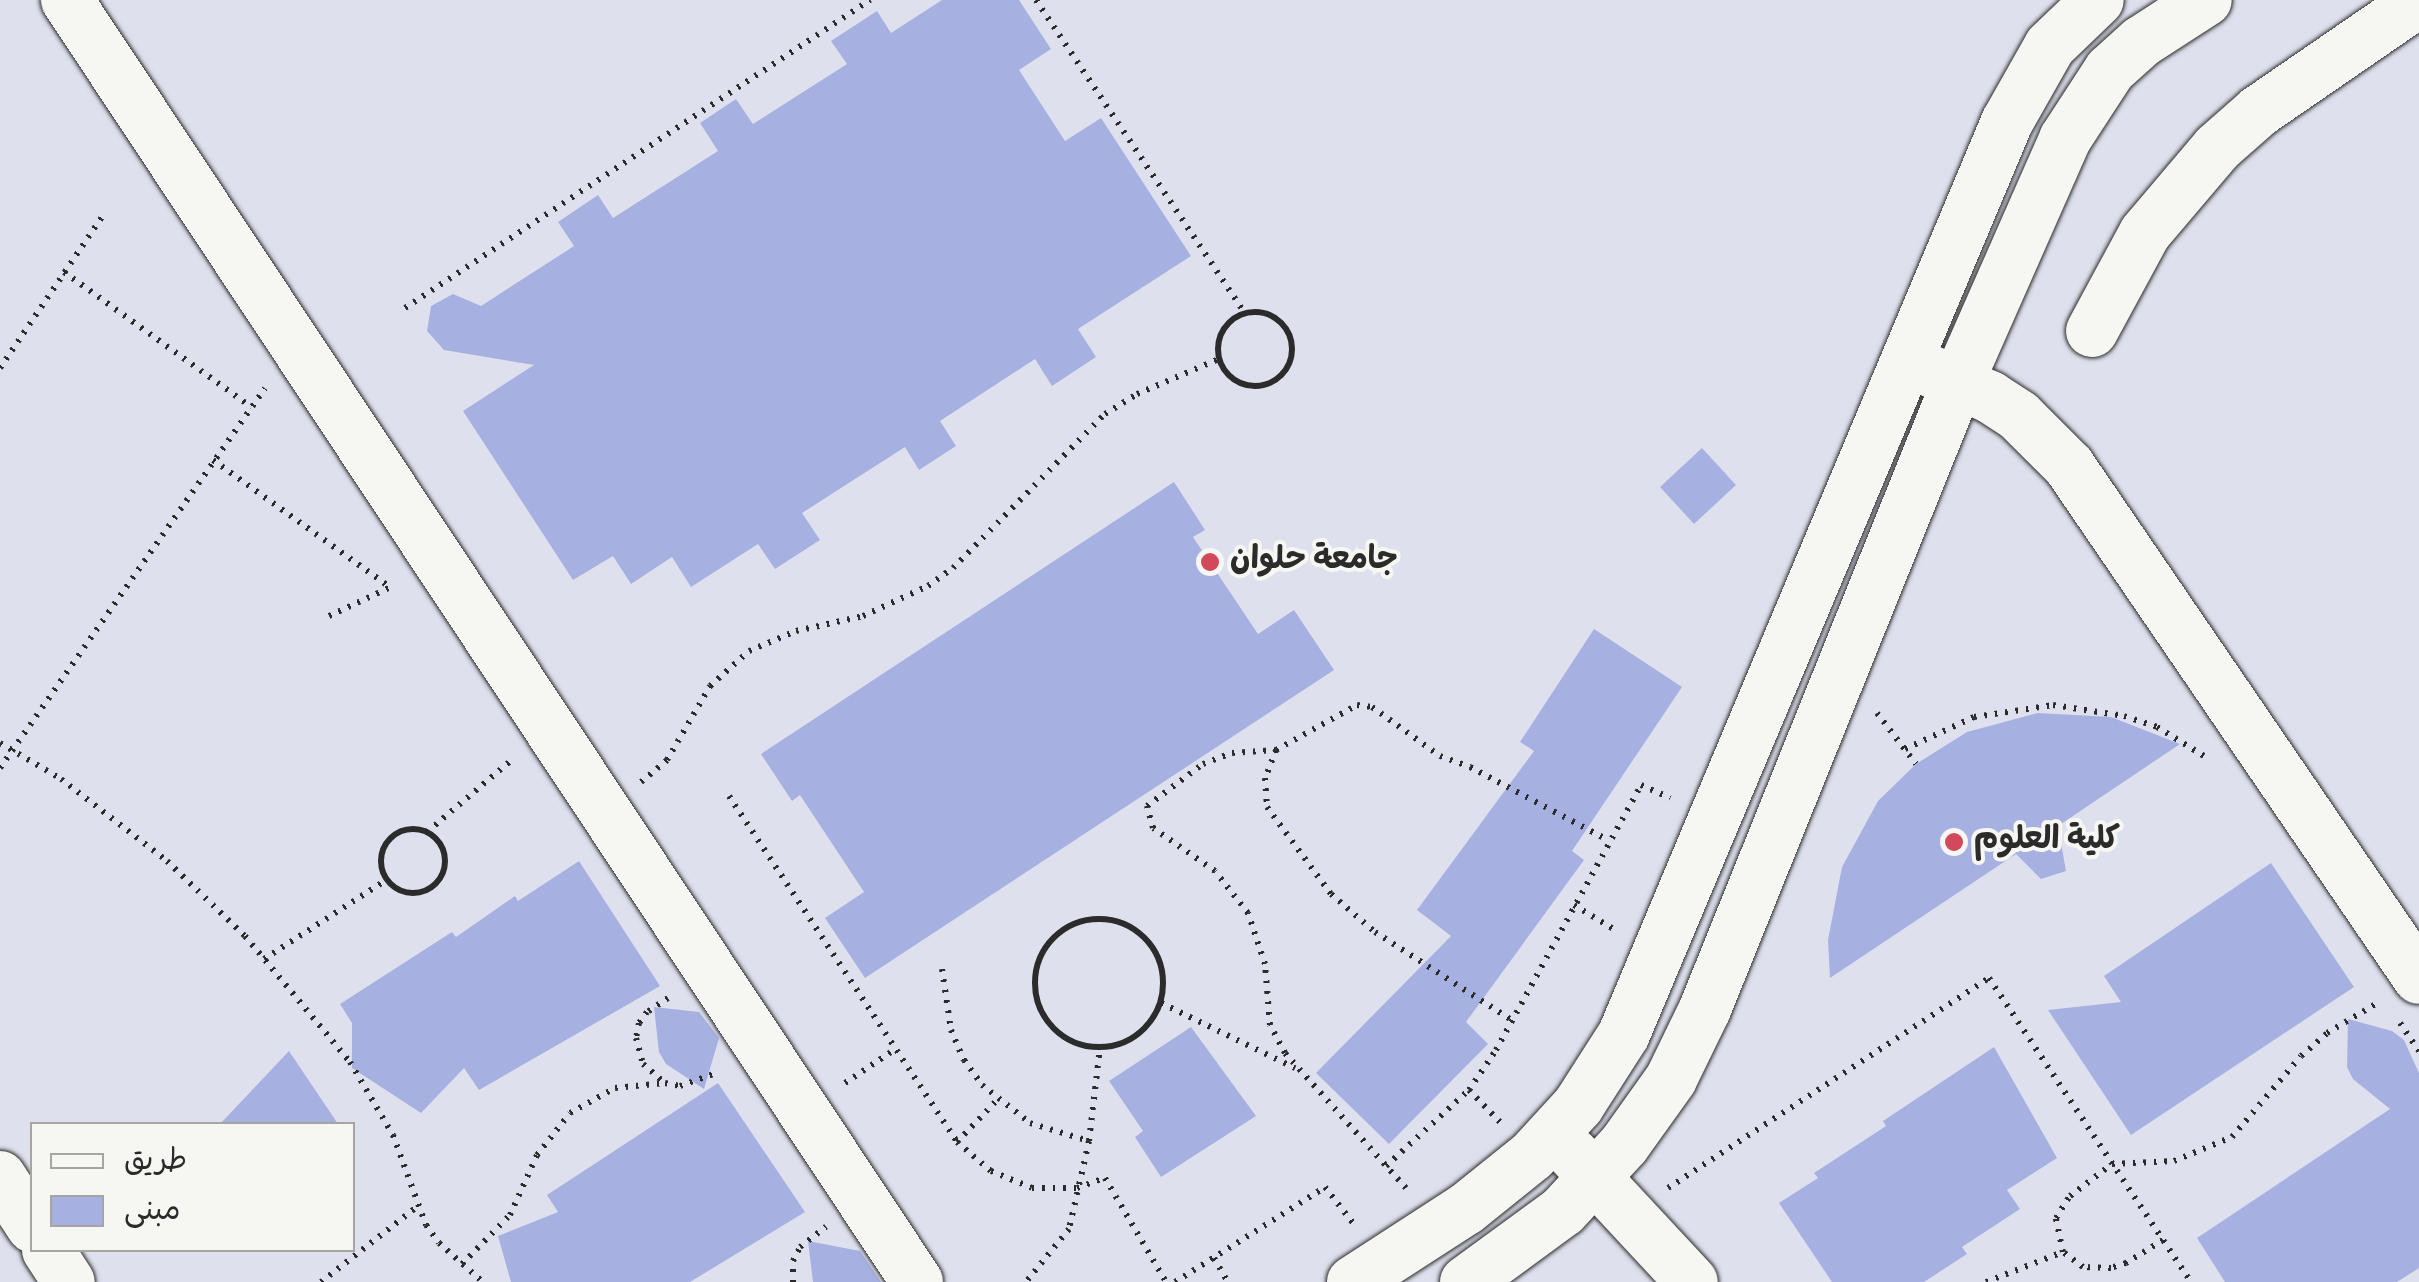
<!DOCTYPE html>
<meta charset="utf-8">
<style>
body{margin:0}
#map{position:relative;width:2419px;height:1282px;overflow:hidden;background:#f6f6f2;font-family:"Gochi Hand","Playpen Sans Arabic",sans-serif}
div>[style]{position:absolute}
.built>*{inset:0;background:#dee1ed}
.building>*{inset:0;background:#a7b1e1}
.path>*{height:6px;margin-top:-3px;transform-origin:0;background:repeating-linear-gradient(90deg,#2b2b2b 0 2.5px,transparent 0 10.5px)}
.path>.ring{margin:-3px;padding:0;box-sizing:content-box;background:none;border:6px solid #2b2b2b;border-radius:50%}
.roads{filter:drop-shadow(0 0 2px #2b2b2b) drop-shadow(0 0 2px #2b2b2b)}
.minor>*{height:52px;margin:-26px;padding:0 26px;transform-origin:26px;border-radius:26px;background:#f6f6f2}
.dots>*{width:28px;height:28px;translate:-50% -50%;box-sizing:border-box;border:5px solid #f6f6f2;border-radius:50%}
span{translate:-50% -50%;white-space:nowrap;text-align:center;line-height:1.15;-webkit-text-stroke:8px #f6f6f2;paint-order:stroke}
.poi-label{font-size:32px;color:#2b2b2b;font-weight:700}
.left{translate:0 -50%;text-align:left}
.legend{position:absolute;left:30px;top:1122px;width:325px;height:130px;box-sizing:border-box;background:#f6f6f2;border:2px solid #a5a5a2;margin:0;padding:12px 18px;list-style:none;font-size:30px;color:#2b2b2b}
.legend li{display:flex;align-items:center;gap:20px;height:50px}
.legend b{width:50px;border:2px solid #a5a5a2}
</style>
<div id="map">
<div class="built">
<div style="clip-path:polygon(evenodd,0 0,2419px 0,2419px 1282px,0 1282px,0 0,32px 1124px,352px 1124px,352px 1250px,32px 1250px,32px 1124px)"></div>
</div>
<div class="building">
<div style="clip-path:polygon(942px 0,1019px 0,1051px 49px,1019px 70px,1065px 141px,1101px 118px,1191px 256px,1078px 329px,1096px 357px,1052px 386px,1035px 359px,940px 421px,956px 446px,919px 470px,905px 447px,802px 513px,820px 540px,775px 569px,758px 544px,691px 587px,672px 557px,631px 584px,613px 556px,573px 580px,463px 411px,534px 365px,444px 350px,427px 331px,431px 306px,453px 294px,481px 306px,574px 246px,558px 222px,598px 195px,613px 218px,718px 151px,700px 123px,736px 99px,753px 124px,847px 64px,831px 41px,877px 11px,891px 33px)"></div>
<div style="clip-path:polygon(1702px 448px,1736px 485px,1694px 524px,1660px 487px)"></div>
<div style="clip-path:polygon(1174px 482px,1205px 530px,1193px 537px,1258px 634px,1294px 610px,1334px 670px,865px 978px,825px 918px,864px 892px,800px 795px,792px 801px,761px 754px)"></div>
<div style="clip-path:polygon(1594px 629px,1682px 687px,1572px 851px,1584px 860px,1466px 1022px,1488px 1044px,1389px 1144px,1316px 1073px,1451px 936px,1417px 910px,1534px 751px,1520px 742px)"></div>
<div style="clip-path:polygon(2038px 713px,2111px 717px,2180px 744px,2058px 826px,2066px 871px,2041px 879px,2016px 854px,1830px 978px,1828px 940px,1842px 867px,1878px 801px,1916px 764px,1967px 732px)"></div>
<div style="clip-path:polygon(579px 861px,660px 986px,479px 1090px,464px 1068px,421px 1113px,352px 1068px,352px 1023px,340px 1004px,452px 932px,456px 937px,515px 896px,518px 901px)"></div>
<div style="clip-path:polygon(2271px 863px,2354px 987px,2131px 1135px,2048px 1010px,2121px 1002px,2104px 976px)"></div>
<div style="clip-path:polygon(654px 1007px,699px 1012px,719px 1038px,704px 1089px,666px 1064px,659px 1052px)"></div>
<div style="clip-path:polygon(2348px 1019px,2392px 1031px,2404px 1040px,2419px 1073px,2419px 1268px,2397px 1282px,2225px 1282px,2197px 1238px,2390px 1109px,2353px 1079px,2347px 1067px)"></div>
<div style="clip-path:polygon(1191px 1027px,1256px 1116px,1161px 1177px,1135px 1137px,1143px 1131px,1109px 1081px)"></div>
<div style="clip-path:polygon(1994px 1047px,2057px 1158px,2007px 1190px,2020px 1209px,1962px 1247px,1967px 1254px,1924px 1282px,1832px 1282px,1779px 1203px,1818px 1178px,1814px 1173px,1886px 1126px,1883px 1121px)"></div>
<div style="clip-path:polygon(289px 1051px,338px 1124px,220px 1124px)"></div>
<div style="clip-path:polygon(718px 1083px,805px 1212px,690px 1282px,511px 1282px,498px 1236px,558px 1212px,547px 1195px)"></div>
<div style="clip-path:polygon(808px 1241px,860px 1251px,881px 1282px,813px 1282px)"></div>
</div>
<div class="path">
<div style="left:1036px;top:0;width:376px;rotate:56.3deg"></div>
<div style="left:64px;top:272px;width:231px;rotate:35.8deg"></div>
<div style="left:405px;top:308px;width:558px;rotate:-33.52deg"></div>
<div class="ring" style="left:1218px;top:312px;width:68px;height:68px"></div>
<div style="left:0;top:368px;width:182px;rotate:-56deg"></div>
<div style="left:213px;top:460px;width:218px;rotate:35.7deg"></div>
<div style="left:329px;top:616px;width:68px;rotate:-25.1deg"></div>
<div style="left:1877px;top:713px;width:64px;rotate:52.6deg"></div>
<div style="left:0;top:743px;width:71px;rotate:30.5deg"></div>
<div style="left:61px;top:779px;width:134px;rotate:37.7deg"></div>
<div style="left:167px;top:861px;width:108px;rotate:43.9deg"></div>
<div style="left:245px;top:936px;width:164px;rotate:50.2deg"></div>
<div style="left:350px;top:1062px;width:85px;rotate:59.5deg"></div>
<div style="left:393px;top:1135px;width:96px;rotate:69.9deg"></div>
<div style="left:426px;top:1225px;width:22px;rotate:54deg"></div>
<div style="left:439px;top:1243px;width:59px;rotate:41.6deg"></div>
<div style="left:1905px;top:749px;width:76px;rotate:-24.9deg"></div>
<div style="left:1974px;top:717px;width:80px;rotate:-8.6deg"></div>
<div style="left:2053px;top:705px;width:72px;rotate:8.8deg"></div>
<div style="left:2124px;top:716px;width:35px;rotate:18deg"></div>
<div style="left:2157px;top:727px;width:55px;rotate:31.7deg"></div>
<div style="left:1276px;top:750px;width:30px;rotate:111deg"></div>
<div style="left:1265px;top:778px;width:29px;rotate:86deg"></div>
<div style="left:1267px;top:807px;width:108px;rotate:53.7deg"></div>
<div style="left:1331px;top:894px;width:58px;rotate:40.8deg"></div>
<div style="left:1375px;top:932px;width:164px;rotate:32.8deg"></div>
<div style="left:0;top:768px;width:463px;rotate:-55.1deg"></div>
<div style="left:641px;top:782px;width:34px;rotate:-40deg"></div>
<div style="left:667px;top:760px;width:86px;rotate:-59.8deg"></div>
<div style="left:710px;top:686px;width:52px;rotate:-41.9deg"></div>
<div style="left:749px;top:651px;width:51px;rotate:-23.1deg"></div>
<div style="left:796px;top:631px;width:69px;rotate:-12.6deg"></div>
<div style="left:863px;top:616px;width:72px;rotate:-24.8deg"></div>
<div style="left:928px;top:586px;width:31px;rotate:-36deg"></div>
<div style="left:953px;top:568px;width:216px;rotate:-45.4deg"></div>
<div style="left:1105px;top:414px;width:38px;rotate:-32deg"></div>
<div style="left:1137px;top:394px;width:89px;rotate:-23.1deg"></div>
<div style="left:729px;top:796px;width:414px;rotate:56.6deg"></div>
<div style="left:957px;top:1142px;width:45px;rotate:40.5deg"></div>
<div style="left:991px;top:1171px;width:44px;rotate:22.5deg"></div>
<div style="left:1032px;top:1188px;width:45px"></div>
<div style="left:1077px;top:1188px;width:30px;rotate:-20deg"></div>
<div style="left:1105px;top:1178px;width:121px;rotate:59.6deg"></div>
<div class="ring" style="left:381px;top:829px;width:58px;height:58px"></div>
<div style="left:427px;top:832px;width:114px;rotate:-40.4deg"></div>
<div style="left:1574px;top:905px;width:48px;rotate:31.4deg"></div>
<div class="ring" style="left:1035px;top:919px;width:122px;height:122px"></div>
<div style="left:264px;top:959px;width:145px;rotate:-32.9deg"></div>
<div style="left:942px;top:969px;width:62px;rotate:81.6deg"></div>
<div style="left:951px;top:1030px;width:33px;rotate:67deg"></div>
<div style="left:964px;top:1060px;width:31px;rotate:54deg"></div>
<div style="left:982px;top:1085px;width:61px;rotate:38.4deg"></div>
<div style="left:1030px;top:1123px;width:62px;rotate:17deg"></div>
<div style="left:1089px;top:1141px;width:90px;rotate:102.8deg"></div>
<div style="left:1069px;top:1229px;width:68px;rotate:129.1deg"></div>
<div style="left:668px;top:998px;width:25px;rotate:146deg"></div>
<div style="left:647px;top:1012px;width:14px;rotate:126deg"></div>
<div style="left:639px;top:1023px;width:15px;rotate:101deg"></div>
<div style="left:636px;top:1038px;width:27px;rotate:75deg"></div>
<div style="left:643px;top:1064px;width:29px;rotate:41deg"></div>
<div style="left:665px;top:1083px;width:15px;rotate:11deg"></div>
<div style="left:680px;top:1086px;width:41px;rotate:-19.7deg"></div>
<div style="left:1161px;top:1003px;width:149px;rotate:25.9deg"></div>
<div style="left:2400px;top:1023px;width:34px;rotate:56deg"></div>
<div style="left:845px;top:1083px;width:59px;rotate:-34deg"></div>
<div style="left:1469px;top:1090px;width:45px;rotate:45.9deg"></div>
<div style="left:1089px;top:1141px;width:95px;rotate:-83.3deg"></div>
<div style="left:957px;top:1142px;width:58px;rotate:-46.4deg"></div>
<div style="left:1386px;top:1166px;width:113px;rotate:-42.5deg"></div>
<div style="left:1469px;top:1090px;width:48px;rotate:-56deg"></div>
<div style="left:1496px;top:1050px;width:302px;rotate:-61.3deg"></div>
<div style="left:1641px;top:785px;width:32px;rotate:24deg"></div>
<div style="left:1406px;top:1188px;width:181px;rotate:-131.9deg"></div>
<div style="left:1285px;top:1053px;width:32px;rotate:-118deg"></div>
<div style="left:1270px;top:1025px;width:61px;rotate:-94.7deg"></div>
<div style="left:1265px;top:964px;width:54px;rotate:-108.4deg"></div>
<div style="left:1248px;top:913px;width:53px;rotate:-128.2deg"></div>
<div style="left:1215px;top:871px;width:75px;rotate:-145.3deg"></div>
<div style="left:1153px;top:828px;width:23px;rotate:-105deg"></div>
<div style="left:1147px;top:806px;width:70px;rotate:-36.9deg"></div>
<div style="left:1203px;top:764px;width:31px;rotate:-21deg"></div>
<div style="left:1232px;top:753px;width:44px;rotate:-3.9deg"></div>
<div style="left:1276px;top:750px;width:93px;rotate:-29.1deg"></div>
<div style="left:1357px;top:705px;width:15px;rotate:8deg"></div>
<div style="left:1372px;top:707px;width:84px;rotate:35.8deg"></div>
<div style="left:1440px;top:756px;width:32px;rotate:20deg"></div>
<div style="left:1470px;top:767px;width:156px;rotate:27.9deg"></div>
<div style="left:1668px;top:1188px;width:384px;rotate:-33.2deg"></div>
<div style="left:1989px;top:978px;width:365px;rotate:56.4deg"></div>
<div style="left:2163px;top:1240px;width:44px;rotate:148.1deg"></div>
<div style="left:2126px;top:1263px;width:16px;rotate:162deg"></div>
<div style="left:2111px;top:1268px;width:28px;rotate:-178deg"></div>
<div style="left:2083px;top:1267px;width:25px;rotate:-143deg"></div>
<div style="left:2063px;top:1252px;width:35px;rotate:-102deg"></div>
<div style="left:2056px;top:1218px;width:26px;rotate:-58deg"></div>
<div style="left:2070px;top:1196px;width:53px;rotate:-37.3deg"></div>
<div style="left:2112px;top:1164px;width:62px;rotate:-2.8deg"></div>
<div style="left:2174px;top:1161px;width:63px;rotate:-22.5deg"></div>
<div style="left:2232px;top:1137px;width:106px;rotate:-49.6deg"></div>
<div style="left:2301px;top:1056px;width:35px;rotate:-41deg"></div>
<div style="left:2327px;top:1033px;width:61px;rotate:-30.8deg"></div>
<div style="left:1214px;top:1258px;width:28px;rotate:60deg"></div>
<div style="left:462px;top:1264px;width:69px;rotate:-45.6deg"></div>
<div style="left:510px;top:1215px;width:66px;rotate:-65.8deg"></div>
<div style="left:537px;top:1155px;width:53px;rotate:-51.8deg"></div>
<div style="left:570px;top:1113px;width:51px;rotate:-29.1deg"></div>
<div style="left:615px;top:1088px;width:50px;rotate:-5.7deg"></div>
<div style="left:321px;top:1282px;width:123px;rotate:-38.1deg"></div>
<div style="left:793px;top:1282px;width:21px;rotate:-90deg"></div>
<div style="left:793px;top:1261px;width:16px;rotate:-63deg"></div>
<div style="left:800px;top:1247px;width:33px;rotate:-38deg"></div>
<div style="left:1175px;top:1282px;width:178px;rotate:-32.3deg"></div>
<div style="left:1325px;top:1187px;width:46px;rotate:52.1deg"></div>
<div style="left:1986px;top:1282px;width:83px;rotate:-21.3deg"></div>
</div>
<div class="roads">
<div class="minor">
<div style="left:67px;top:0;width:1538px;rotate:56.45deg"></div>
<div style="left:2092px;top:331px;width:111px;rotate:-61.6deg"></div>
<div style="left:2145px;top:233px;width:111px;rotate:-49.7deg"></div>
<div style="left:2217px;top:148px;width:56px;rotate:-41.4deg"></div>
<div style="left:2259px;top:111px;width:194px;rotate:-34.5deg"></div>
<div style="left:1928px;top:370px;width:68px;rotate:23.5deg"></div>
<div style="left:1990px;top:397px;width:35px;rotate:33deg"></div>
<div style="left:2019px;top:416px;width:71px;rotate:45deg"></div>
<div style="left:2069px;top:466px;width:620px;rotate:55.64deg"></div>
<div style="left:1572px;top:1153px;width:176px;rotate:47.1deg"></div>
<div style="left:0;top:1177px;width:59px;rotate:56.9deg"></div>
<div style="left:48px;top:1250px;width:38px;rotate:57deg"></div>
<div style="left:1353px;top:1282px;width:135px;rotate:-32.9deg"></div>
<div style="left:1466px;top:1209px;width:85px;rotate:-38.8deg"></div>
<div style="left:1532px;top:1156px;width:68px;rotate:-47.4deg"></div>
<div style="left:1578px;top:1106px;width:85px;rotate:-57.4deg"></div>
<div style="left:1624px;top:1034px;width:989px;rotate:-67.22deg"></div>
<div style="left:2007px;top:122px;width:87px;rotate:-60.5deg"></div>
<div style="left:2050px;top:46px;width:66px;rotate:-43.8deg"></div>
<div style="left:1466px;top:1282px;width:120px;rotate:-36.2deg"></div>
<div style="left:1563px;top:1211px;width:90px;rotate:-47.3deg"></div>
<div style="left:1624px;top:1145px;width:81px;rotate:-54.5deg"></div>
<div style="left:1671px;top:1079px;width:78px;rotate:-64.1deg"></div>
<div style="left:1705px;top:1009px;width:676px;rotate:-68.03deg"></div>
<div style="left:1958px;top:382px;width:266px;rotate:-66.2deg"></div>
<div style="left:2065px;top:139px;width:82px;rotate:-56.9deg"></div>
<div style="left:2110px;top:70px;width:42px;rotate:-42.1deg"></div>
<div style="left:2141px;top:42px;width:77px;rotate:-32.9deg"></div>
</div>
</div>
<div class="dots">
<div style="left:1210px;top:562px;background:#d1495b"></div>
<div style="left:1954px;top:842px;background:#d1495b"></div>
</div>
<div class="poi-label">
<span class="left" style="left:1230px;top:562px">جامعة حلوان</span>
<span class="left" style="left:1974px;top:842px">كلية العلوم</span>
</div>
<ul class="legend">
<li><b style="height:12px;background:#f6f6f2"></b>طريق</li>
<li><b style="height:28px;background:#a7b1e1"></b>مبنى</li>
</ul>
</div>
